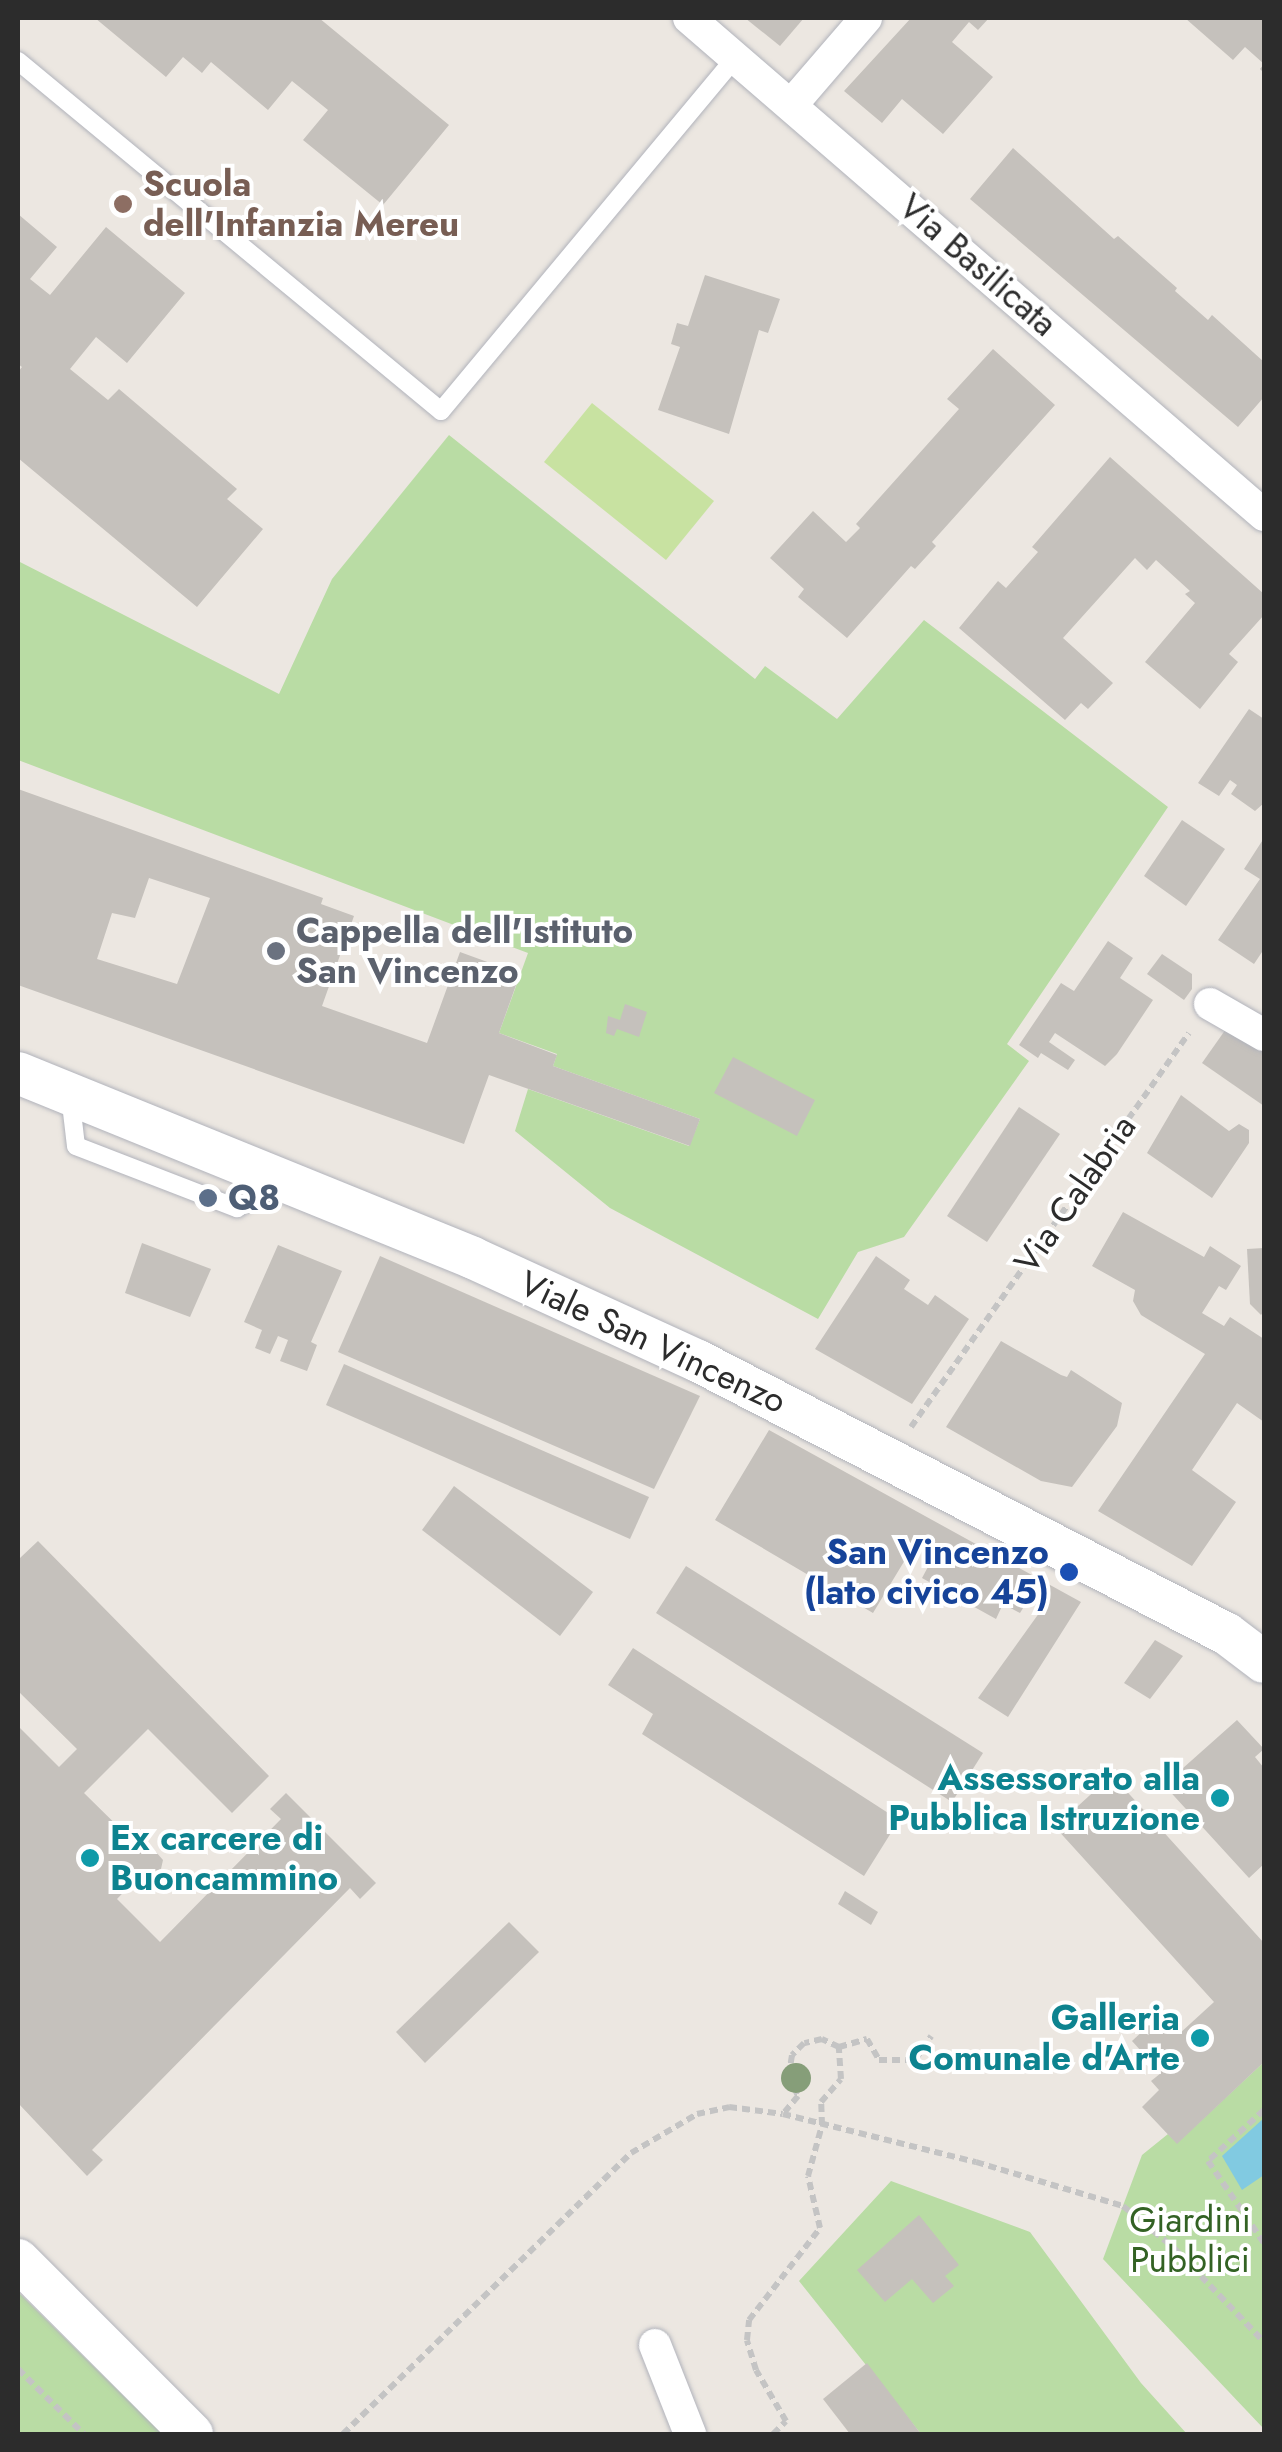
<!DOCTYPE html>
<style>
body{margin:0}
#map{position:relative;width:1282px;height:2452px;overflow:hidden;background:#ece7e1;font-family:Jost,sans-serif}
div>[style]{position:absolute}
.green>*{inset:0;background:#b9dca4}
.pitch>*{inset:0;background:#c8e2a1}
.water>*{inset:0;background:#81cae1}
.building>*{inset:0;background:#c5c1bc}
.path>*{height:6px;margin-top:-3px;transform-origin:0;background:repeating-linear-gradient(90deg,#c4c4c4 0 8px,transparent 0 13px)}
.roads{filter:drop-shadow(0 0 2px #b1b3bb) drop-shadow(0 0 2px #b1b3bb)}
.service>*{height:18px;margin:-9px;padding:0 9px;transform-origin:9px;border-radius:9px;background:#fff}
.minor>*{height:32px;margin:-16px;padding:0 16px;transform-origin:16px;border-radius:16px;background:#fff}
.tertiary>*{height:42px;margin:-21px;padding:0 21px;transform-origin:21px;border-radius:21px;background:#fff}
.trees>*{width:30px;height:30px;margin:-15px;border-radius:50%;background:#869e79}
.dots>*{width:28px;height:28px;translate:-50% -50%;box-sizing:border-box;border:5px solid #fff;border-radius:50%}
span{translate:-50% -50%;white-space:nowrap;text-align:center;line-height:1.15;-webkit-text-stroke:8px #fff;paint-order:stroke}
.education-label{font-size:35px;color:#785e54;font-weight:700}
.left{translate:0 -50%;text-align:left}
.street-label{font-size:35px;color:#2c2c2c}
.worship-label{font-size:35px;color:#5b616d;font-weight:700}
.service-label{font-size:35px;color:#4e5e75;font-weight:700}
.transit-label{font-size:35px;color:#164399;font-weight:700}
.right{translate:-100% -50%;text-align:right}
.culture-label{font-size:35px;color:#0d838f;font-weight:700}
.park-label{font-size:35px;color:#336224}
.frame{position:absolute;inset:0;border:20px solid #2c2c2c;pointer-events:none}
</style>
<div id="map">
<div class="green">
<div style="clip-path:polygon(449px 435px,755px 679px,765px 666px,837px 719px,924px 620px,1168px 807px,1007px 1044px,1029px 1061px,904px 1237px,858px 1252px,818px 1319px,610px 1208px,515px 1131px,528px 1089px,689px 1146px,700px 1119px,553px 1066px,557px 1054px,499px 1033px,528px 953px,18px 760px,18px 561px,279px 694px,332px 579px)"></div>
<div style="clip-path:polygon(1264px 2062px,1264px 2429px,1103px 2259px,1142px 2155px,1168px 2134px,1177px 2143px)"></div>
<div style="clip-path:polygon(891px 2181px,1030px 2232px,1141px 2383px,1187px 2434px,921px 2434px,799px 2281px)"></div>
<div style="clip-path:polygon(18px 2292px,162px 2434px,18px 2434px)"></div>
</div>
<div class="pitch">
<div style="clip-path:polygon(592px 403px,714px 501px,666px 560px,544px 462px)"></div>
</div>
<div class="water">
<div style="clip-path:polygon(1264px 2118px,1264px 2175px,1242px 2190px,1222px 2156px)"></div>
</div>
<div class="building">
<div style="clip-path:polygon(95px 18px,319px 18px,449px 125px,383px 205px,303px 140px,328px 110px,292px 81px,268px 110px,211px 62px,202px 73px,183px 57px,166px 77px)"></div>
<div style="clip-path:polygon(745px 18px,804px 18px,780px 46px)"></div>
<div style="clip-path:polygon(911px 18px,989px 18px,978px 30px,969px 22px,952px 42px,993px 77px,943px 134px,902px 99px,882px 123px,844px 91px)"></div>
<div style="clip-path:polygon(1185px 18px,1264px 18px,1264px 73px,1260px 69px,1264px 64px,1245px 47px,1233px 60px)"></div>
<div style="clip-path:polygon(1013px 148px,1114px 239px,1118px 236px,1177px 288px,1175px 291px,1208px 320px,1212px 315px,1264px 362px,1264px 397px,1238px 427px,970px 199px)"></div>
<div style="clip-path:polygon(18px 214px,57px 247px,30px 279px,50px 295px,106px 227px,185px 293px,127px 363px,96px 337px,70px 369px,108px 400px,119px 389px,237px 489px,227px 499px,263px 529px,197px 607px,18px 458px,18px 372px,22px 367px,18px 364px)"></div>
<div style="clip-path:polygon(705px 275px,780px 299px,768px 333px,759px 330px,729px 434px,658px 410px,680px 347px,671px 344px,677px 323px,688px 326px)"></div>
<div style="clip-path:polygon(993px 349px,1055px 405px,932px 542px,936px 546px,915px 569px,911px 566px,847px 638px,798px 597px,804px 589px,770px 558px,813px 511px,846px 542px,860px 528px,856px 524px,959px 409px,947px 399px)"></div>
<div style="clip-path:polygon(1110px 457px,1264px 594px,1264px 615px,1229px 654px,1238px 662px,1200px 709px,1145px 662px,1195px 603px,1185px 594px,1190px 591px,1156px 560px,1147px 570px,1135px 558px,1063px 638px,1113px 683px,1088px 709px,1081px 703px,1065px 720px,959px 628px,998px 581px,1006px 588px,1038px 552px,1032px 547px)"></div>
<div style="clip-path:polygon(1249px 709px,1264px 719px,1264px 803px,1255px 811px,1231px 794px,1237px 785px,1230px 780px,1219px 796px,1198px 783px)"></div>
<div style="clip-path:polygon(evenodd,18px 789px,323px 898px,321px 904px,354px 916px,322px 1006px,427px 1043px,460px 952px,520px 974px,499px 1033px,557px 1055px,553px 1066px,700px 1119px,690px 1146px,489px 1075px,464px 1144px,18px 985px,18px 789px,149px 878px,210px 898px,177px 984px,97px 959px,112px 913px,135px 918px,149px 878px)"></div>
<div style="clip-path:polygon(1182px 820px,1225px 849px,1186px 906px,1144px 876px)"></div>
<div style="clip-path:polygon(1264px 838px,1264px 949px,1254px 964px,1218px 940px,1260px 879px,1244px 869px)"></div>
<div style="clip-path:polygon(1108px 941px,1133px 958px,1120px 978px,1153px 1000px,1117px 1054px,1105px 1066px,1055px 1033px,1049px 1042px,1075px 1060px,1068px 1070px,1041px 1053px,1038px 1058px,1019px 1045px,1061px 983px,1074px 991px)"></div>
<div style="clip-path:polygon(1162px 954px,1192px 974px,1192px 989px,1184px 1000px,1147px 974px)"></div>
<div style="clip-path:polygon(625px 1004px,647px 1012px,639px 1037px,617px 1029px,614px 1036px,606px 1033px,608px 1016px,620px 1020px)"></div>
<div style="clip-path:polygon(1233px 1019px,1264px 1041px,1264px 1106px,1202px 1063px)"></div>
<div style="clip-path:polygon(733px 1057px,815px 1100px,797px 1136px,714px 1093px)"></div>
<div style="clip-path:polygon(1181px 1095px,1229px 1131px,1239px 1124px,1249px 1130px,1249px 1143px,1212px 1198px,1147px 1153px)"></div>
<div style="clip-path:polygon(1019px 1107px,1060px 1134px,987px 1242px,947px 1216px)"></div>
<div style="clip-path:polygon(1123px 1212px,1204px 1257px,1210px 1246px,1241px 1266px,1226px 1290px,1219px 1286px,1202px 1313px,1224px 1326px,1230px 1317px,1264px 1339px,1264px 1422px,1237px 1403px,1192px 1470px,1236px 1502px,1192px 1566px,1098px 1511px,1205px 1354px,1141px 1315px,1133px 1301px,1135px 1290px,1092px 1266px)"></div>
<div style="clip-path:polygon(142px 1243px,211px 1269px,190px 1317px,125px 1293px)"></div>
<div style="clip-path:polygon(278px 1245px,342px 1271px,311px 1342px,317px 1345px,307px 1371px,280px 1361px,288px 1340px,278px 1336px,270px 1354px,255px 1348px,262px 1330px,244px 1322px)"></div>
<div style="clip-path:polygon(1264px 1248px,1264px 1311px,1261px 1315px,1250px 1304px,1247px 1249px)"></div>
<div style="clip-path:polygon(380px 1256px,700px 1396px,654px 1489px,338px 1352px)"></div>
<div style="clip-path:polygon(876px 1256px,910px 1280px,904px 1289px,928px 1305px,935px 1295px,969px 1319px,912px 1404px,815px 1349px)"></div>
<div style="clip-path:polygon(1001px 1341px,1061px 1375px,1067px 1377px,1071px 1370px,1122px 1403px,1117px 1426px,1072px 1487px,1041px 1481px,946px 1427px)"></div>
<div style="clip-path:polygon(344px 1364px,649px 1497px,630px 1539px,326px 1405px)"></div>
<div style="clip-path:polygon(769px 1430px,1081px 1602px,1008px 1717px,978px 1698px,1042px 1609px,1028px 1600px,1020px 1613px,1003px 1604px,996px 1619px,922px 1578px,937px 1550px,917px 1540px,873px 1613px,715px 1520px)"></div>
<div style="clip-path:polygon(454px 1486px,593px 1592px,560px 1636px,422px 1530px)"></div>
<div style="clip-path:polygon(38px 1541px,269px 1776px,232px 1813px,148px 1729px,84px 1793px,146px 1854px,156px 1852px,163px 1860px,161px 1869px,152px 1872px,146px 1869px,117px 1899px,160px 1942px,281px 1819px,270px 1809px,286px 1793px,376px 1883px,360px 1899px,350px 1888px,92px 2150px,103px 2160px,87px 2176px,18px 2103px,18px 1726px,59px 1767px,77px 1749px,18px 1691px,18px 1555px,20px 1558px)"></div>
<div style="clip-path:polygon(686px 1566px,983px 1753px,952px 1802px,656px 1613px)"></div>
<div style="clip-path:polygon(1155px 1640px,1183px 1656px,1150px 1699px,1124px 1683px)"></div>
<div style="clip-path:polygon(633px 1648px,899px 1820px,864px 1876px,642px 1734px,653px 1714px,608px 1685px)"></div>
<div style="clip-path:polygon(1237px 1720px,1264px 1749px,1255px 1757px,1264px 1768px,1264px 1864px,1249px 1878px,1164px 1785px)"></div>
<div style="clip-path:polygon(1112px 1775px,1264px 1943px,1264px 2062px,1177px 2144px,1142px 2107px,1159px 2090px,1151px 2081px,1161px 2073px,1132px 2041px,1161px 2014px,1179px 2034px,1214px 2002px,1055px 1827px)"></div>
<div style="clip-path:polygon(845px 1891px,878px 1912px,871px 1925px,838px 1904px)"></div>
<div style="clip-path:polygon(509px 1922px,539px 1952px,425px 2063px,396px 2032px)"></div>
<div style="clip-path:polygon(919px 2215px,959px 2265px,945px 2276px,954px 2286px,933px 2303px,912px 2279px,885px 2302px,857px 2270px)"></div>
<div style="clip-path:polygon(867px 2363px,921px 2434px,850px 2434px,823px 2399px)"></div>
</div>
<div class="path">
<div style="left:911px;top:1427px;width:482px;rotate:-54.8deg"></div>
<div style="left:839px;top:2047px;width:29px;rotate:-16deg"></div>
<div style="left:867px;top:2039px;width:24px;rotate:60deg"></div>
<div style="left:879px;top:2060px;width:36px"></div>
<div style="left:915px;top:2060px;width:29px;rotate:-56deg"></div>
<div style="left:1264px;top:2110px;width:76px;rotate:137.7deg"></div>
<div style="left:1208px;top:2161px;width:99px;rotate:55.7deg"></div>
<div style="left:18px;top:2369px;width:93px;rotate:44.6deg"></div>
<div style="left:343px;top:2434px;width:402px;rotate:-44.3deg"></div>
<div style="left:631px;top:2153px;width:77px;rotate:-30.6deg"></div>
<div style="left:697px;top:2114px;width:33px;rotate:-12deg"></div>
<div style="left:729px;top:2107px;width:54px;rotate:7.4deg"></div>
<div style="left:783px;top:2114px;width:199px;rotate:14deg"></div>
<div style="left:976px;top:2162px;width:153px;rotate:16.7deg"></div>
<div style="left:1123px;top:2206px;width:66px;rotate:39.5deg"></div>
<div style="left:1174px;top:2248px;width:130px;rotate:46.2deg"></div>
<div style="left:773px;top:2434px;width:18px;rotate:-45deg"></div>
<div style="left:786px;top:2421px;width:59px;rotate:-120.5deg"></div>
<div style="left:756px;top:2370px;width:31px;rotate:-107deg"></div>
<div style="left:747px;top:2340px;width:20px;rotate:-84deg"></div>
<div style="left:749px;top:2320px;width:116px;rotate:-52.3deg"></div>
<div style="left:820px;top:2228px;width:53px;rotate:-103deg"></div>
<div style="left:808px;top:2176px;width:53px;rotate:-74.6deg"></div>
<div style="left:822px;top:2125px;width:23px;rotate:-92deg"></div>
<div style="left:821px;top:2102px;width:30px;rotate:-49deg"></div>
<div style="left:841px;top:2079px;width:32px;rotate:-94deg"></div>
<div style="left:839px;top:2047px;width:19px;rotate:-155deg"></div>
<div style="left:822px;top:2039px;width:18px;rotate:167deg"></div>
<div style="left:804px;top:2043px;width:17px;rotate:135deg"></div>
<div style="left:792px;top:2055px;width:20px;rotate:99deg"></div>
<div style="left:789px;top:2075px;width:23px;rotate:67deg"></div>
<div style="left:798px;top:2096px;width:23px;rotate:130deg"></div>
</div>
<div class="roads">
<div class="service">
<div style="left:18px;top:61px;width:549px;rotate:39.61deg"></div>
<div style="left:441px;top:411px;width:461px;rotate:-50.2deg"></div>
<div style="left:70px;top:1095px;width:51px;rotate:83.3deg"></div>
<div style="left:76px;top:1146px;width:173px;rotate:21.1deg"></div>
<div style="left:237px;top:1208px;width:49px;rotate:-29.2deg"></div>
</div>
<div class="minor">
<div style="left:689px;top:18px;width:760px;rotate:40.84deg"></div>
<div style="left:793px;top:103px;width:112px;rotate:-49.3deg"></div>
<div style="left:1210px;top:1004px;width:62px;rotate:29.9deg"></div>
<div style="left:655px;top:2345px;width:96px;rotate:68.5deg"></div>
</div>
<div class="tertiary">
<div style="left:18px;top:1073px;width:491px;rotate:22.1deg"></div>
<div style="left:473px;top:1258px;width:247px;rotate:24.6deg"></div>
<div style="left:698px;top:1361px;width:595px;rotate:27.3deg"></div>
<div style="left:1227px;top:1634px;width:46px;rotate:37.1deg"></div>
<div style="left:18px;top:2260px;width:246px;rotate:45deg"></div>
</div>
</div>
<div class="trees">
<div style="left:796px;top:2078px"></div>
</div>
<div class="dots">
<div style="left:123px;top:204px;background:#8d6e63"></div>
<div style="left:276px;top:951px;background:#6b7280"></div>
<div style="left:208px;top:1198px;background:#5c6f8a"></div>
<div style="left:1069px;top:1572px;background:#1a4fb4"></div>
<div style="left:1220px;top:1798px;background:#0f9aa8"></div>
<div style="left:90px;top:1858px;background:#0f9aa8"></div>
<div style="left:1200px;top:2038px;background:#0f9aa8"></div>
</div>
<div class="education-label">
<span class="left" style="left:143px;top:204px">Scuola<br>dell'Infanzia Mereu</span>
</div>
<div class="street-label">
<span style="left:978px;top:265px;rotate:41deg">Via Basilicata</span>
<span style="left:1075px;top:1194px;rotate:-55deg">Via Calabria</span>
<span style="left:653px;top:1342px;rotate:25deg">Viale San Vincenzo</span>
</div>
<div class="worship-label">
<span class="left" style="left:296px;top:951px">Cappella dell'Istituto<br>San Vincenzo</span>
</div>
<div class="service-label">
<span class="left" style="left:228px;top:1198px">Q8</span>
</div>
<div class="transit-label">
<span class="right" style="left:1049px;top:1572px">San Vincenzo<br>(lato civico 45)</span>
</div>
<div class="culture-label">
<span class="right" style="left:1200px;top:1798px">Assessorato alla<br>Pubblica Istruzione</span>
<span class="left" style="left:110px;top:1858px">Ex carcere di<br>Buoncammino</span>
<span class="right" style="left:1180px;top:2038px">Galleria<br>Comunale d'Arte</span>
</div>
<div class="park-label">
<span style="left:1190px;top:2240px">Giardini<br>Pubblici</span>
</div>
<div class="frame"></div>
</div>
